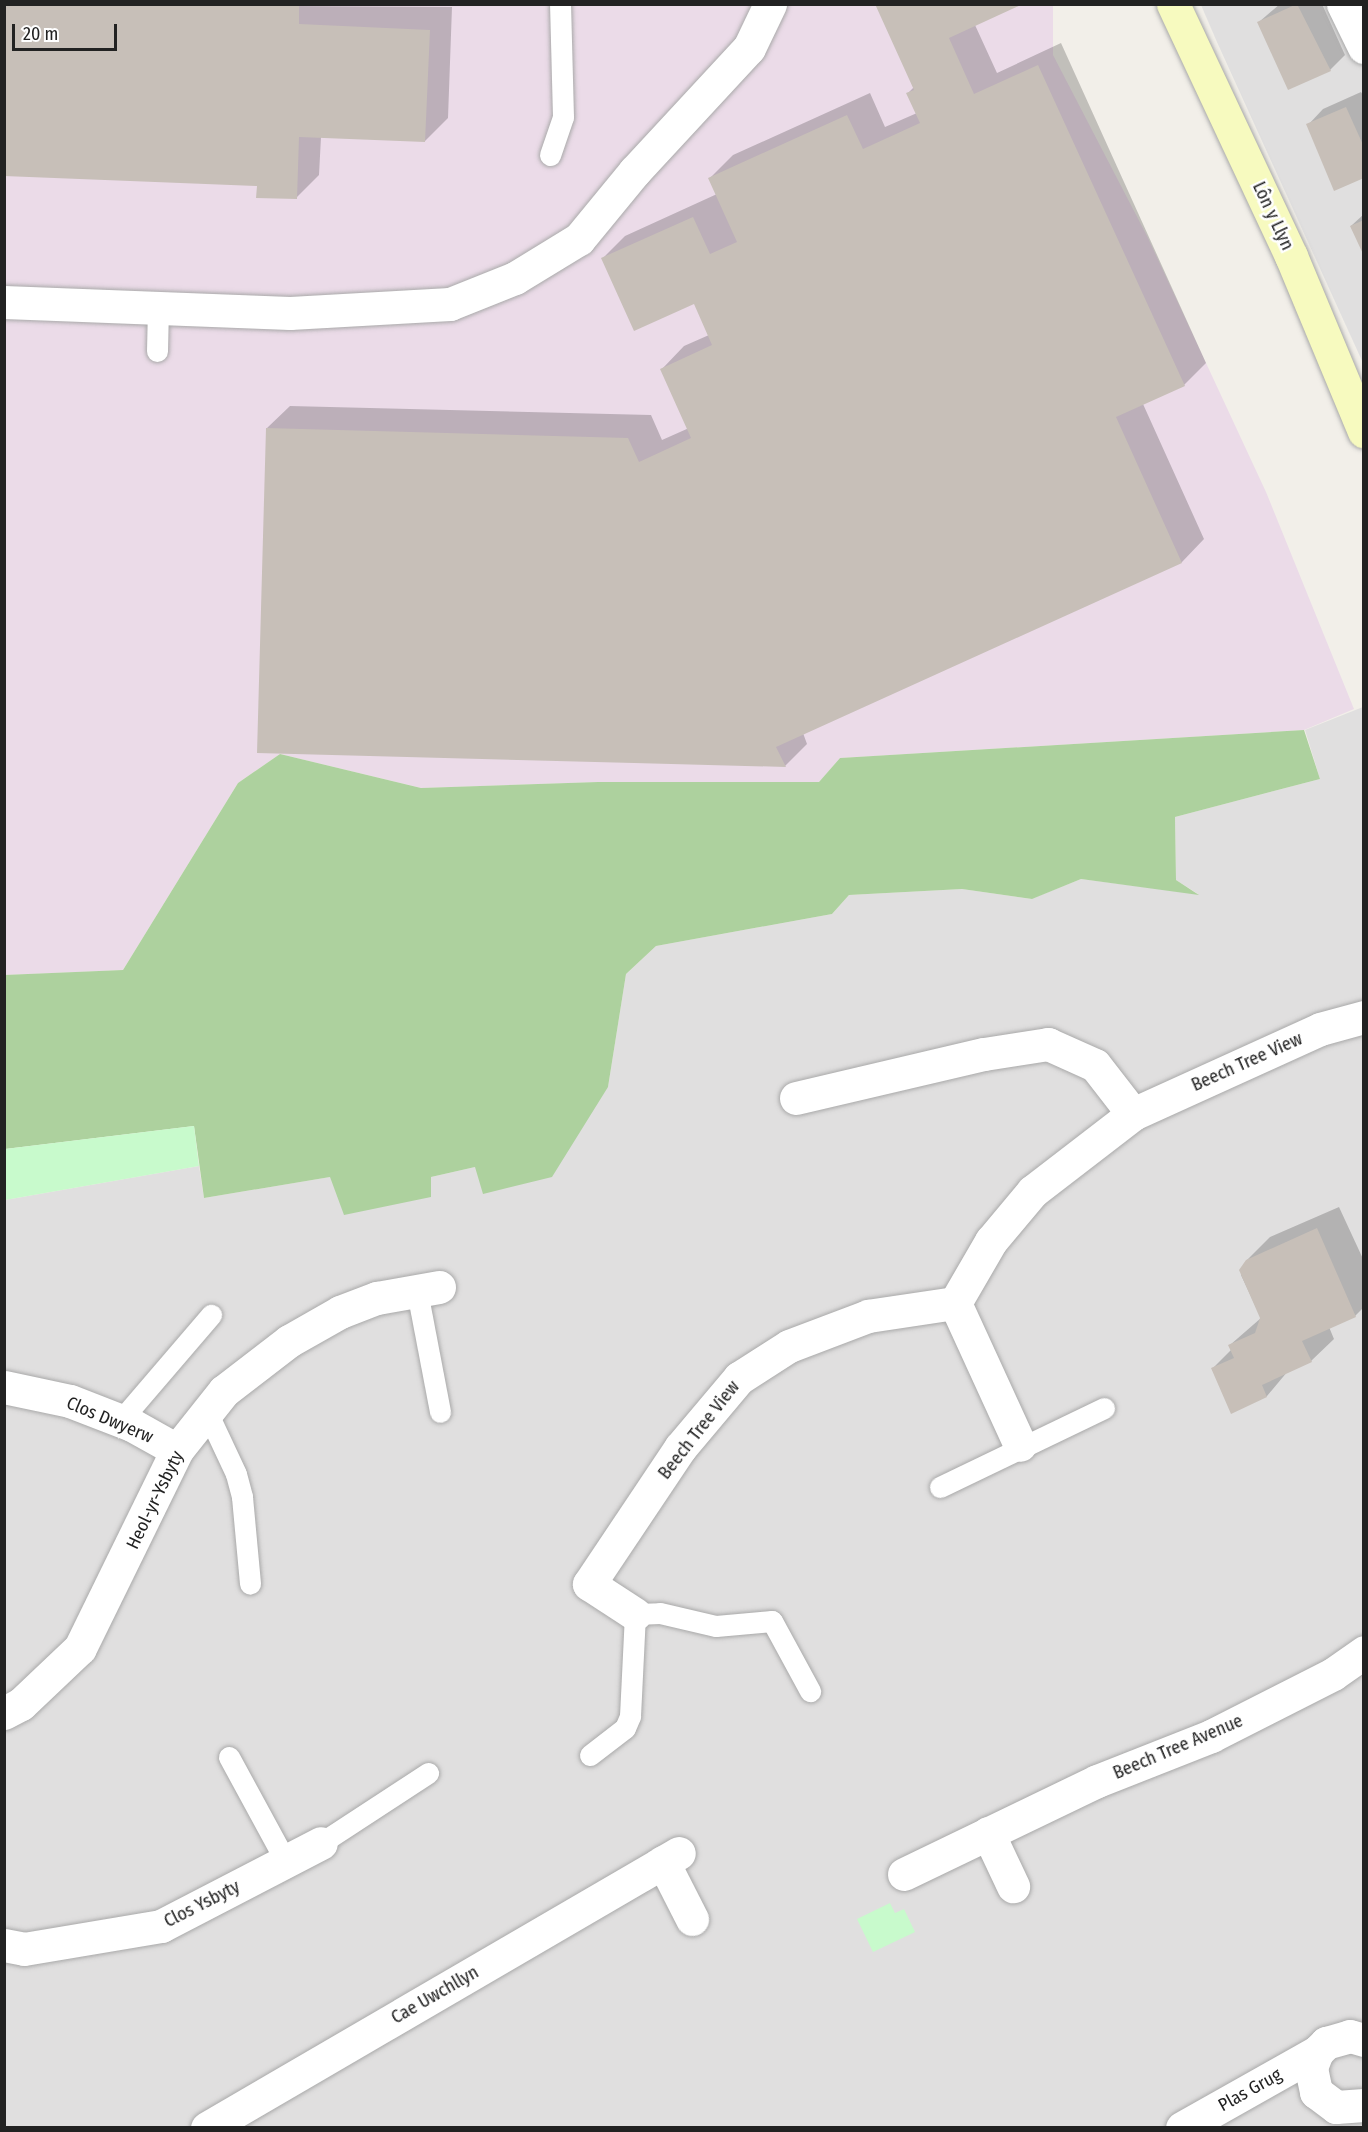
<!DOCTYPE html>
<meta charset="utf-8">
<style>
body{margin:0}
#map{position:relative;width:1368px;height:2132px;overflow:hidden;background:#f2efe9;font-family:"Fira Sans Condensed",sans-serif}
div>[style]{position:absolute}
.residential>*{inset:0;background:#e0dfdf}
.industrial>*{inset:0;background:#ebdbe8}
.forest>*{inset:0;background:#add19e}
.park>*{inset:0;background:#c8facc}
.shadow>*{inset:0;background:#0003}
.building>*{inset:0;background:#c7bfb8}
.roads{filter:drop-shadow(0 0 2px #a9a9a9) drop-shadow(0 0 2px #a9a9a9)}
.lane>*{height:21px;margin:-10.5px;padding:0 10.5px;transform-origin:10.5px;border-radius:10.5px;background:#fff}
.street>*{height:33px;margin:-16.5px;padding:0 16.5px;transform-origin:16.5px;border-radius:16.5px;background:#fff}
.secondary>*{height:33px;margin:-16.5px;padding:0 16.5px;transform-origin:16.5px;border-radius:16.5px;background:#f7fabf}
span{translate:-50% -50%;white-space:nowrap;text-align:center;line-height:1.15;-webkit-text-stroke:5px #fff;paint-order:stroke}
.street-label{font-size:18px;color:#222}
.frame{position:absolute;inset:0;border:6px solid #222;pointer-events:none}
.scale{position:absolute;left:12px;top:24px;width:105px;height:27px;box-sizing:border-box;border:3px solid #222;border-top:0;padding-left:8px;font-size:18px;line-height:21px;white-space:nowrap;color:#222;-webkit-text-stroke:4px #fff;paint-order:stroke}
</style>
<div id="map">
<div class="residential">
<div style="clip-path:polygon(1201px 5px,1363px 5px,1363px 363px,1217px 42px)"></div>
<div style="clip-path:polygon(1363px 707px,1363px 2127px,5px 2128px,5px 1200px,199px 1166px,204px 1198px,330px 1177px,431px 1177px,475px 1167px,608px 1087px,626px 974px,656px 946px,832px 914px,849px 895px,962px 889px,1031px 899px,1081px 879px,1198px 894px,1176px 880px,1175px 817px,1320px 779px,1305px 730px)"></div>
</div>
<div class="industrial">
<div style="clip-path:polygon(4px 5px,1053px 5px,1053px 55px,1147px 236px,1266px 492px,1354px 709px,1304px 730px,840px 758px,819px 782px,598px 782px,421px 788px,280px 754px,238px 783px,123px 970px,5px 975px)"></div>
</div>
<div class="forest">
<div style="clip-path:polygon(1304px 730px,1320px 779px,1175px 817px,1176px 880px,1199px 895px,1081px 879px,1032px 899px,962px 889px,849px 895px,832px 914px,656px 946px,626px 974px,608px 1087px,552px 1177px,483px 1194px,475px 1167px,431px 1177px,431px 1197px,344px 1215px,330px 1177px,204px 1198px,194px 1126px,5px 1149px,4px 975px,123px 970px,238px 783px,280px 754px,421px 788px,598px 782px,819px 782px,840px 758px)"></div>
</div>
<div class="park">
<div style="clip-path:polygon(194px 1126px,199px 1166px,5px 1200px,5px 1149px)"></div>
<div style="clip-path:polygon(890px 1903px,895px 1913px,904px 1909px,915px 1932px,873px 1952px,857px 1919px)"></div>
</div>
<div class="shadow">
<div style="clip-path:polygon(4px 4px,452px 7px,448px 118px,425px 141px,321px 137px,319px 175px,296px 198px,258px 185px)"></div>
<div style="clip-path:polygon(877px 4px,975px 25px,997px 73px,1061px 43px,1206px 363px,1184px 385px,1143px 404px,1204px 539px,1182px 562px,803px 733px,807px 744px,785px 766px,267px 428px,290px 406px,651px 415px,662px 440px,689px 428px,662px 369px,684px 346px,709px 335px,694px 302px,602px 259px,625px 236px,717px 194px,710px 178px,733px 155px,870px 93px,885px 127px,917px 113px,908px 93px,914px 87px)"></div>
<div style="clip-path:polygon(1280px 4px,1322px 4px,1345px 55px,1330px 70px,1259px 22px)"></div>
<div style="clip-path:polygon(1361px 92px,1364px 97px,1364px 176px,1308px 125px,1323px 109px)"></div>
<div style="clip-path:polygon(1364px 214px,1364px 252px,1351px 226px)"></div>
<div style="clip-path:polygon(1339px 1207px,1364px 1261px,1364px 1307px,1355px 1316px,1329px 1327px,1334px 1339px,1311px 1361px,1288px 1371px,1267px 1396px,1232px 1412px,1212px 1369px,1232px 1349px,1230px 1345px,1261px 1318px,1241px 1275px,1247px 1260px,1270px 1237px)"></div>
</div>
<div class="building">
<div style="clip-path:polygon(4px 4px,299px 4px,299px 24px,430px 30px,425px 142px,299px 137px,297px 199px,256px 198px,257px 186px,4px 176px)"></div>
<div style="clip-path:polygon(875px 4px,1023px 4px,949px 38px,974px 94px,1038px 65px,1185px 386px,1116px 417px,1182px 563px,776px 747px,786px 767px,257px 753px,266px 428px,628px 438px,639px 462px,691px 438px,660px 369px,712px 345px,694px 304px,634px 331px,601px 258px,693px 217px,710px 254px,737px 242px,708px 178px,847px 115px,863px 149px,920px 123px,906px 93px,914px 90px)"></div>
<div style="clip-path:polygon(1297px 4px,1331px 71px,1288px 90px,1257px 22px)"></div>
<div style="clip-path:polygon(1346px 107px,1364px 147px,1364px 178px,1334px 191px,1306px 124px)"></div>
<div style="clip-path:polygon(1364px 220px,1364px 256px,1350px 226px)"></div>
<div style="clip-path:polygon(1317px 1228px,1356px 1317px,1302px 1341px,1312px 1362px,1262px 1385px,1267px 1397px,1231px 1414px,1211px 1368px,1234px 1358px,1228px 1345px,1255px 1333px,1260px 1318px,1239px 1270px,1246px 1260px)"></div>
</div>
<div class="roads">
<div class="lane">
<div style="left:550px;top:155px;width:40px;rotate:-71.1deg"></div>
<div style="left:563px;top:117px;width:113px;rotate:-91.5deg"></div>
<div style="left:157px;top:351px;width:43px;rotate:-88.7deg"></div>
<div style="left:417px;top:1291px;width:123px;rotate:79.2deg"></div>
<div style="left:207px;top:1412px;width:68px;rotate:64.9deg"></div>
<div style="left:236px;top:1474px;width:24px;rotate:75deg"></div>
<div style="left:242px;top:1497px;width:87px;rotate:84.7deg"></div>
<div style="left:120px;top:1421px;width:140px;rotate:-49.4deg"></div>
<div style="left:940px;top:1487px;width:182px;rotate:-25.7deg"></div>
<div style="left:590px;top:1755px;width:44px;rotate:-37.6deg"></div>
<div style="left:625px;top:1728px;width:13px;rotate:-67deg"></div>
<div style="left:630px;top:1716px;width:102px;rotate:-87.2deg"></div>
<div style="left:635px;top:1614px;width:25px;rotate:-2deg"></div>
<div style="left:660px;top:1613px;width:57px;rotate:13.1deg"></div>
<div style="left:716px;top:1626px;width:56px;rotate:-5.1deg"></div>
<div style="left:772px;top:1621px;width:80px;rotate:61.5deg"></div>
<div style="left:229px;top:1757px;width:119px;rotate:61.5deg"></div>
<div style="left:321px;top:1843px;width:128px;rotate:-33.2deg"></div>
</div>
<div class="street">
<div style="left:1343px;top:4px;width:48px;rotate:64deg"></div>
<div style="left:4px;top:302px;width:286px;rotate:2.2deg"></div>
<div style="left:290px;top:313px;width:160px;rotate:-3.2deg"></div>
<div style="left:450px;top:304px;width:70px;rotate:-21.8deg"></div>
<div style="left:515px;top:278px;width:75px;rotate:-31.4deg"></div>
<div style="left:579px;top:239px;width:87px;rotate:-50.6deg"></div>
<div style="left:634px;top:172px;width:169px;rotate:-47.2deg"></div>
<div style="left:749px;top:48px;width:49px;rotate:-64.5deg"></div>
<div style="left:796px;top:1098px;width:193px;rotate:-13.2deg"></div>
<div style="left:984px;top:1054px;width:65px;rotate:-8.9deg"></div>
<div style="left:1048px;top:1044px;width:51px;rotate:24.1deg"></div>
<div style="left:1095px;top:1065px;width:62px;rotate:52.2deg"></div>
<div style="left:955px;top:1303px;width:72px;rotate:-59.9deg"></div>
<div style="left:991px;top:1241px;width:65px;rotate:-50deg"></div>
<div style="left:1033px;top:1191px;width:126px;rotate:-37.6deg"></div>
<div style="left:1133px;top:1114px;width:205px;rotate:-24.4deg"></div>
<div style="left:1320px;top:1029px;width:46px;rotate:-15.3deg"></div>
<div style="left:955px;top:1303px;width:156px;rotate:65.4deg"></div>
<div style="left:4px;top:1387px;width:67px;rotate:12deg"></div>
<div style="left:70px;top:1401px;width:66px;rotate:21.2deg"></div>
<div style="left:132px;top:1425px;width:51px;rotate:29.1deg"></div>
<div style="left:635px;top:1614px;width:55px;rotate:-146.9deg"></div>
<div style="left:589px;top:1584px;width:164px;rotate:-56.2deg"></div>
<div style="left:680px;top:1448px;width:92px;rotate:-49.9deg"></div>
<div style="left:739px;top:1378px;width:59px;rotate:-32.6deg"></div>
<div style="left:789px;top:1346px;width:85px;rotate:-20.8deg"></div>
<div style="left:868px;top:1316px;width:88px;rotate:-8.5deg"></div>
<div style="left:4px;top:1713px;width:19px;rotate:-28deg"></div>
<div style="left:21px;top:1704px;width:81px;rotate:-43.5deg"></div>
<div style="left:80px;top:1648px;width:220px;rotate:-63.9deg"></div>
<div style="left:177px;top:1450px;width:75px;rotate:-51.5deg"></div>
<div style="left:224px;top:1391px;width:82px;rotate:-37.6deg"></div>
<div style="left:289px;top:1341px;width:59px;rotate:-29.6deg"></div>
<div style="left:340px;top:1312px;width:40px;rotate:-21deg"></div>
<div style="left:377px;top:1298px;width:63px;rotate:-10.1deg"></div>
<div style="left:988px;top:1833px;width:59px;rotate:64.7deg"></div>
<div style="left:663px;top:1862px;width:64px;rotate:63deg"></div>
<div style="left:904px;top:1874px;width:214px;rotate:-25.7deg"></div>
<div style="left:1097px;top:1781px;width:123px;rotate:-21.5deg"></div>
<div style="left:1211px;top:1736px;width:137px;rotate:-26.9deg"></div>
<div style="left:1333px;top:1674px;width:38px;rotate:-35deg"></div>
<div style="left:4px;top:1945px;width:20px;rotate:11deg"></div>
<div style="left:24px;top:1949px;width:139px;rotate:-9.5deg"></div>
<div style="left:161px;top:1926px;width:180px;rotate:-27.4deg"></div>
<div style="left:1317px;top:2052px;width:17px;rotate:111deg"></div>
<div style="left:1311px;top:2068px;width:25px;rotate:78deg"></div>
<div style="left:1316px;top:2092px;width:25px;rotate:37deg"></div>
<div style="left:1336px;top:2107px;width:28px;rotate:-4deg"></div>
<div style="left:207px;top:2128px;width:546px;rotate:-30.23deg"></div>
<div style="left:1182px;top:2128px;width:155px;rotate:-29.4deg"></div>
<div style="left:1317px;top:2052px;width:13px;rotate:-45deg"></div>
<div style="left:1326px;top:2043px;width:25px;rotate:-16deg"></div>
<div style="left:1350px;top:2036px;width:15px;rotate:16deg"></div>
</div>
<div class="secondary">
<div style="left:1173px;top:4px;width:278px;rotate:64.9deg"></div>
<div style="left:1291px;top:256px;width:190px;rotate:67.4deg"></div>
</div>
</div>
<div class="street-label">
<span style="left:1273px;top:216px;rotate:65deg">Lôn y Llyn</span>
<span style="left:1247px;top:1062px;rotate:-24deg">Beech Tree View</span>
<span style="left:110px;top:1420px;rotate:23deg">Clos Dwyerw</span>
<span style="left:699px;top:1430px;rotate:-52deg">Beech Tree View</span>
<span style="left:155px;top:1500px;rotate:-64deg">Heol-yr-Ysbyty</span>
<span style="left:1178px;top:1747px;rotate:-23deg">Beech Tree Avenue</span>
<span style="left:202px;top:1904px;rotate:-27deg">Clos Ysbyty</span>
<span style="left:435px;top:1995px;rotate:-30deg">Cae Uwchllyn</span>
<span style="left:1250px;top:2090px;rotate:-29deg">Plas Grug</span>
</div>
<div class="frame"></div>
<div class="scale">20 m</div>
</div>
